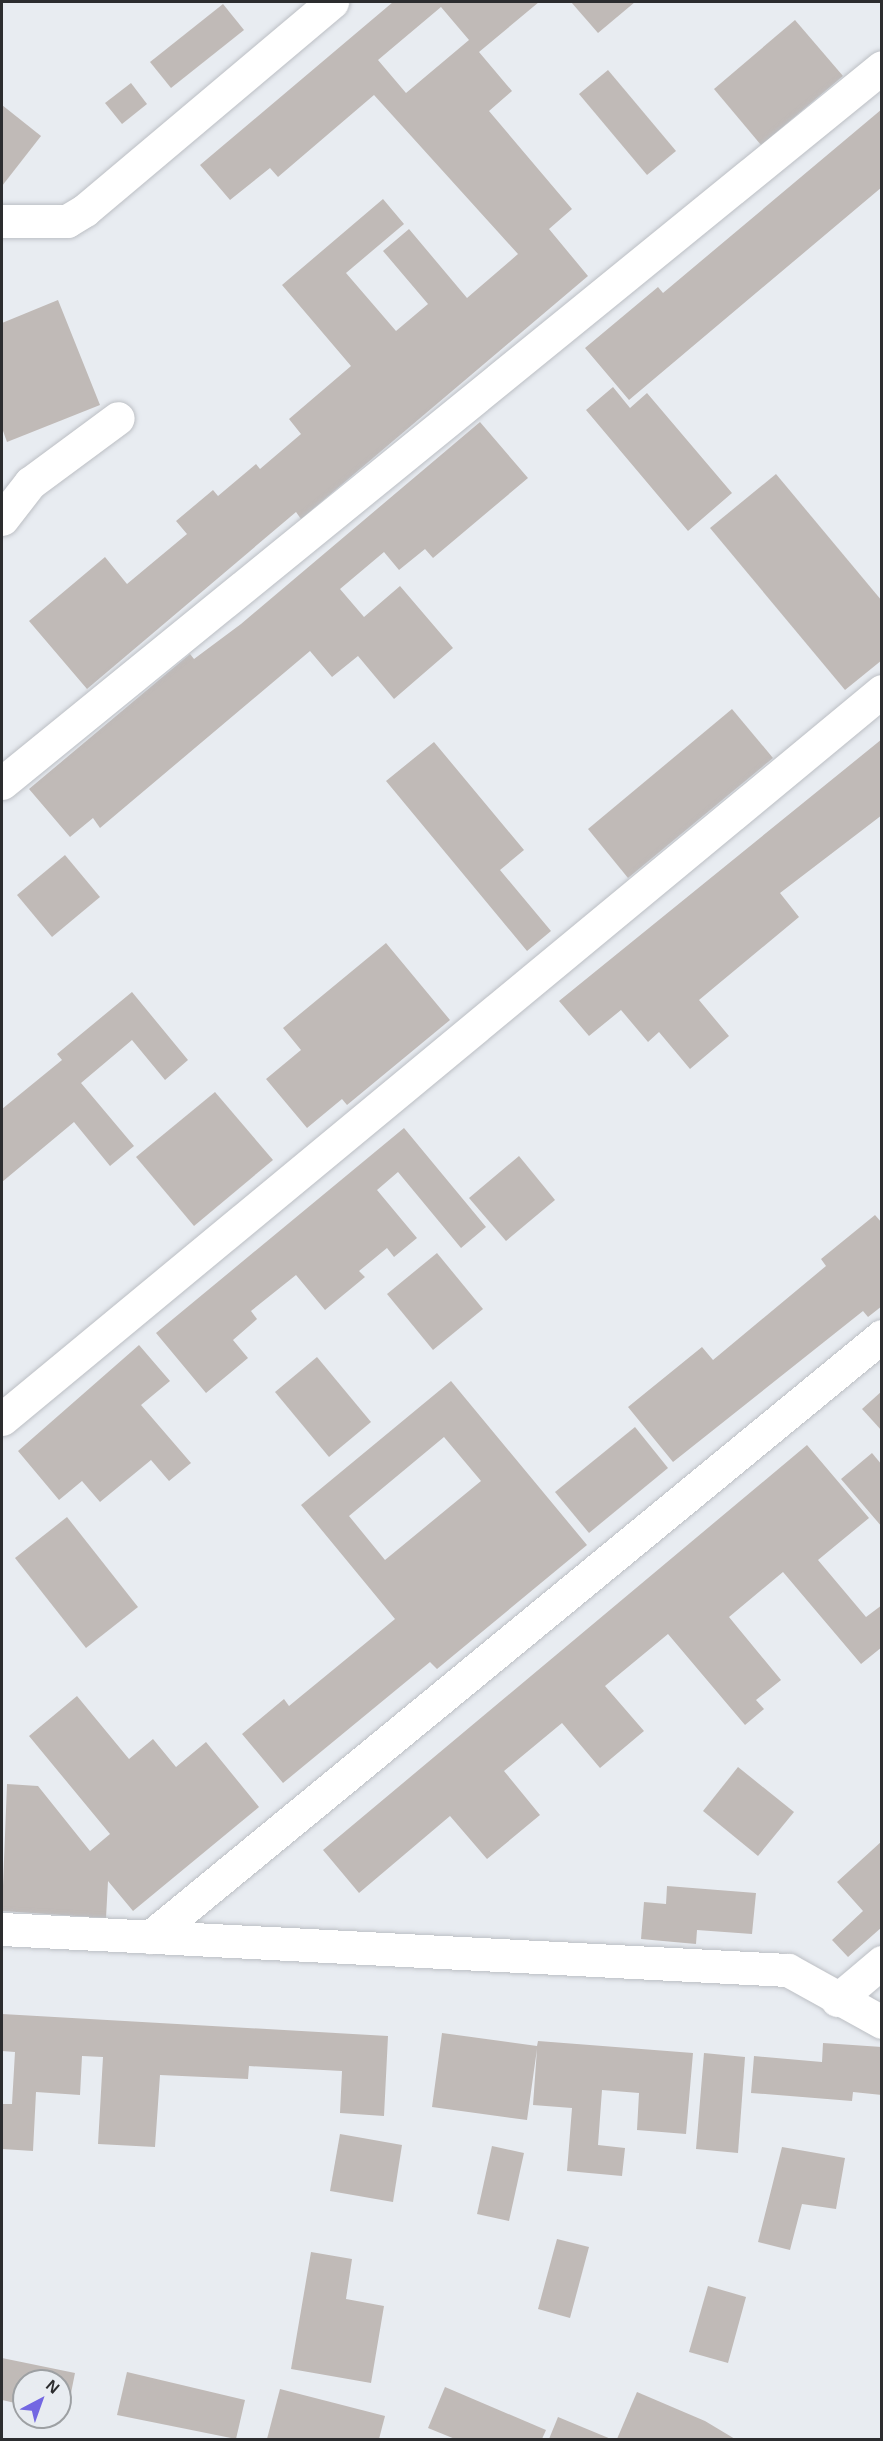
<!DOCTYPE html>
<style>
body{margin:0}
#map{position:relative;width:883px;height:2441px;overflow:hidden;background:#e8ecf1;font-family:Arial,sans-serif}
div>[style]{position:absolute}
.building>*{inset:0;background:#c0bab7}
.roads{filter:drop-shadow(0 0 2px #bcbfc4) drop-shadow(0 0 2px #bcbfc4)}
.minor>*{height:33px;margin:-16.5px;padding:0 16.5px;transform-origin:16.5px;border-radius:16.5px;background:#fff}
span{translate:-50% -50%;white-space:nowrap;text-align:center;line-height:1.15;-webkit-text-stroke:4.5px #e8ecf1;paint-order:stroke}
.frame{position:absolute;inset:0;border:3px solid #2c2d2f;pointer-events:none}
.north{position:absolute;left:12px;top:2369px;width:60px;height:60px;box-sizing:border-box;background:#e8ecf1;border:2px solid #9da0a3;border-radius:50%;rotate:41deg;font-size:16px;font-weight:700;line-height:24px;text-align:center;color:#2c2d2f}
.north::after{content:'';display:block;margin:auto;width:21px;height:27px;background:#7367e2;clip-path:polygon(50% 0,100% 100%,50% 72%,0 100%)}
</style>
<div id="map">
<div class="building">
<div style="clip-path:polygon(evenodd,393px 2px,539px 2px,479px 52px,512px 91px,489px 111px,572px 209px,549px 229px,588px 276px,301px 519px,296px 512px,87px 689px,29px 621px,105px 557px,127px 584px,187px 534px,176px 521px,213px 490px,218px 496px,256px 464px,260px 469px,301px 434px,289px 419px,351px 366px,282px 285px,383px 199px,404px 224px,346px 273px,396px 331px,428px 304px,383px 251px,409px 229px,467px 298px,518px 254px,374px 95px,278px 177px,270px 168px,230px 200px,200px 165px,393px 2px,441px 7px,469px 40px,406px 93px,378px 60px,441px 7px)"></div>
<div style="clip-path:polygon(571px 2px,635px 2px,598px 33px)"></div>
<div style="clip-path:polygon(223px 4px,244px 30px,171px 88px,150px 62px)"></div>
<div style="clip-path:polygon(795px 20px,843px 76px,761px 145px,714px 89px)"></div>
<div style="clip-path:polygon(608px 70px,676px 151px,647px 175px,579px 94px)"></div>
<div style="clip-path:polygon(131px 83px,147px 104px,122px 124px,105px 103px)"></div>
<div style="clip-path:polygon(2px 105px,41px 136px,2px 186px)"></div>
<div style="clip-path:polygon(882px 109px,882px 187px,629px 400px,585px 348px,658px 287px,663px 293px)"></div>
<div style="clip-path:polygon(58px 300px,100px 405px,7px 442px,2px 428px,2px 323px)"></div>
<div style="clip-path:polygon(613px 387px,630px 408px,647px 393px,732px 493px,688px 531px,586px 410px)"></div>
<div style="clip-path:polygon(480px 422px,528px 478px,433px 558px,425px 549px,399px 570px,384px 552px,340px 589px,364px 617px,400px 586px,453px 648px,394px 699px,358px 656px,332px 677px,310px 651px,100px 828px,93px 818px,70px 837px,29px 789px,190px 654px,194px 659px,241px 624px)"></div>
<div style="clip-path:polygon(776px 474px,882px 601px,882px 660px,845px 690px,710px 528px)"></div>
<div style="clip-path:polygon(732px 709px,773px 758px,628px 878px,588px 829px)"></div>
<div style="clip-path:polygon(882px 739px,882px 815px,780px 893px,799px 917px,699px 1000px,729px 1036px,690px 1069px,659px 1032px,648px 1042px,621px 1010px,589px 1036px,559px 1001px)"></div>
<div style="clip-path:polygon(434px 742px,524px 850px,500px 870px,551px 931px,527px 951px,386px 781px)"></div>
<div style="clip-path:polygon(65px 855px,100px 897px,52px 937px,17px 895px)"></div>
<div style="clip-path:polygon(386px 943px,450px 1020px,347px 1105px,342px 1099px,307px 1128px,266px 1079px,301px 1050px,283px 1028px)"></div>
<div style="clip-path:polygon(132px 992px,188px 1060px,165px 1080px,132px 1040px,81px 1083px,134px 1146px,110px 1166px,74px 1122px,2px 1182px,2px 1109px,62px 1060px,57px 1054px)"></div>
<div style="clip-path:polygon(215px 1092px,273px 1160px,194px 1226px,136px 1157px)"></div>
<div style="clip-path:polygon(404px 1128px,486px 1227px,461px 1248px,398px 1172px,377px 1190px,417px 1238px,394px 1257px,387px 1248px,359px 1271px,365px 1277px,325px 1310px,296px 1275px,251px 1311px,257px 1319px,233px 1340px,248px 1358px,206px 1393px,156px 1333px)"></div>
<div style="clip-path:polygon(519px 1156px,555px 1200px,506px 1241px,469px 1198px)"></div>
<div style="clip-path:polygon(875px 1215px,882px 1223px,882px 1306px,868px 1317px,863px 1311px,673px 1462px,628px 1407px,702px 1347px,713px 1360px,826px 1266px,821px 1259px)"></div>
<div style="clip-path:polygon(437px 1253px,483px 1309px,433px 1350px,387px 1294px)"></div>
<div style="clip-path:polygon(139px 1345px,170px 1381px,141px 1405px,191px 1463px,169px 1481px,151px 1460px,100px 1502px,82px 1481px,59px 1500px,18px 1451px)"></div>
<div style="clip-path:polygon(317px 1357px,371px 1422px,329px 1457px,275px 1392px)"></div>
<div style="clip-path:polygon(evenodd,451px 1381px,587px 1545px,437px 1669px,430px 1662px,283px 1783px,242px 1734px,284px 1699px,289px 1706px,395px 1619px,301px 1505px,451px 1381px,444px 1437px,481px 1481px,385px 1560px,349px 1516px,444px 1437px)"></div>
<div style="clip-path:polygon(882px 1391px,882px 1431px,862px 1409px)"></div>
<div style="clip-path:polygon(635px 1427px,668px 1468px,589px 1533px,555px 1492px)"></div>
<div style="clip-path:polygon(807px 1445px,869px 1518px,818px 1560px,866px 1617px,882px 1605px,882px 1647px,861px 1664px,783px 1572px,729px 1617px,781px 1680px,756px 1700px,764px 1709px,745px 1725px,668px 1634px,605px 1686px,644px 1731px,600px 1768px,562px 1723px,504px 1771px,540px 1815px,487px 1859px,450px 1816px,359px 1893px,323px 1850px)"></div>
<div style="clip-path:polygon(872px 1453px,882px 1465px,882px 1527px,841px 1479px)"></div>
<div style="clip-path:polygon(67px 1517px,138px 1607px,86px 1648px,15px 1558px)"></div>
<div style="clip-path:polygon(77px 1696px,129px 1759px,153px 1739px,176px 1767px,206px 1742px,259px 1807px,133px 1911px,108px 1881px,106px 1918px,2px 1911px,7px 1784px,38px 1786px,90px 1851px,110px 1834px,29px 1736px)"></div>
<div style="clip-path:polygon(738px 1767px,794px 1812px,758px 1856px,703px 1811px)"></div>
<div style="clip-path:polygon(882px 1841px,882px 1927px,848px 1957px,832px 1940px,863px 1911px,837px 1882px)"></div>
<div style="clip-path:polygon(667px 1886px,756px 1893px,752px 1934px,697px 1930px,696px 1944px,641px 1939px,644px 1902px,666px 1904px)"></div>
<div style="clip-path:polygon(2px 2014px,388px 2036px,384px 2116px,340px 2113px,342px 2071px,249px 2066px,248px 2079px,160px 2075px,155px 2147px,98px 2144px,103px 2057px,82px 2056px,80px 2095px,36px 2092px,33px 2151px,2px 2149px,2px 2104px,12px 2104px,15px 2052px,2px 2051px)"></div>
<div style="clip-path:polygon(442px 2033px,537px 2046px,538px 2041px,693px 2053px,686px 2134px,637px 2130px,639px 2093px,602px 2090px,598px 2145px,625px 2148px,622px 2176px,567px 2171px,572px 2108px,533px 2105px,537px 2049px,527px 2120px,432px 2107px)"></div>
<div style="clip-path:polygon(823px 2043px,882px 2047px,882px 2095px,853px 2092px,852px 2101px,751px 2093px,754px 2056px,822px 2062px)"></div>
<div style="clip-path:polygon(704px 2053px,745px 2057px,738px 2153px,696px 2149px)"></div>
<div style="clip-path:polygon(340px 2134px,402px 2145px,393px 2202px,330px 2191px)"></div>
<div style="clip-path:polygon(492px 2146px,524px 2153px,509px 2221px,477px 2214px)"></div>
<div style="clip-path:polygon(782px 2147px,845px 2158px,836px 2209px,802px 2204px,790px 2250px,758px 2242px)"></div>
<div style="clip-path:polygon(557px 2239px,589px 2247px,570px 2318px,538px 2309px)"></div>
<div style="clip-path:polygon(311px 2252px,352px 2259px,346px 2299px,384px 2306px,371px 2383px,291px 2369px)"></div>
<div style="clip-path:polygon(708px 2286px,746px 2297px,728px 2363px,689px 2352px)"></div>
<div style="clip-path:polygon(2px 2358px,75px 2373px,67px 2413px,60px 2412px,60px 2381px,24px 2381px,24px 2405px,2px 2400px)"></div>
<div style="clip-path:polygon(127px 2372px,245px 2400px,236px 2439px,117px 2415px)"></div>
<div style="clip-path:polygon(445px 2387px,546px 2430px,542px 2439px,455px 2439px,428px 2428px)"></div>
<div style="clip-path:polygon(280px 2389px,385px 2416px,379px 2439px,267px 2439px)"></div>
<div style="clip-path:polygon(637px 2392px,705px 2421px,735px 2439px,617px 2439px)"></div>
<div style="clip-path:polygon(558px 2417px,611px 2439px,549px 2439px)"></div>
</div>
<div class="roads">
<div class="minor">
<div style="left:2px;top:221px;width:65px"></div>
<div style="left:67px;top:221px;width:21px;rotate:-31deg"></div>
<div style="left:85px;top:210px;width:323px;rotate:-40.1deg"></div>
<div style="left:2px;top:519px;width:46px;rotate:-52.1deg"></div>
<div style="left:30px;top:483px;width:109px;rotate:-36.5deg"></div>
<div style="left:2px;top:783px;width:1134px;rotate:-39.13deg"></div>
<div style="left:2px;top:1419px;width:1142px;rotate:-39.6deg"></div>
<div style="left:2px;top:1929px;width:787px;rotate:2.99deg"></div>
<div style="left:788px;top:1970px;width:107px;rotate:29deg"></div>
<div style="left:150px;top:1937px;width:947px;rotate:-39.39deg"></div>
<div style="left:837px;top:2000px;width:59px;rotate:-40.2deg"></div>
</div>
</div>
<div class="frame"></div>
<div class="north">N</div>
</div>
